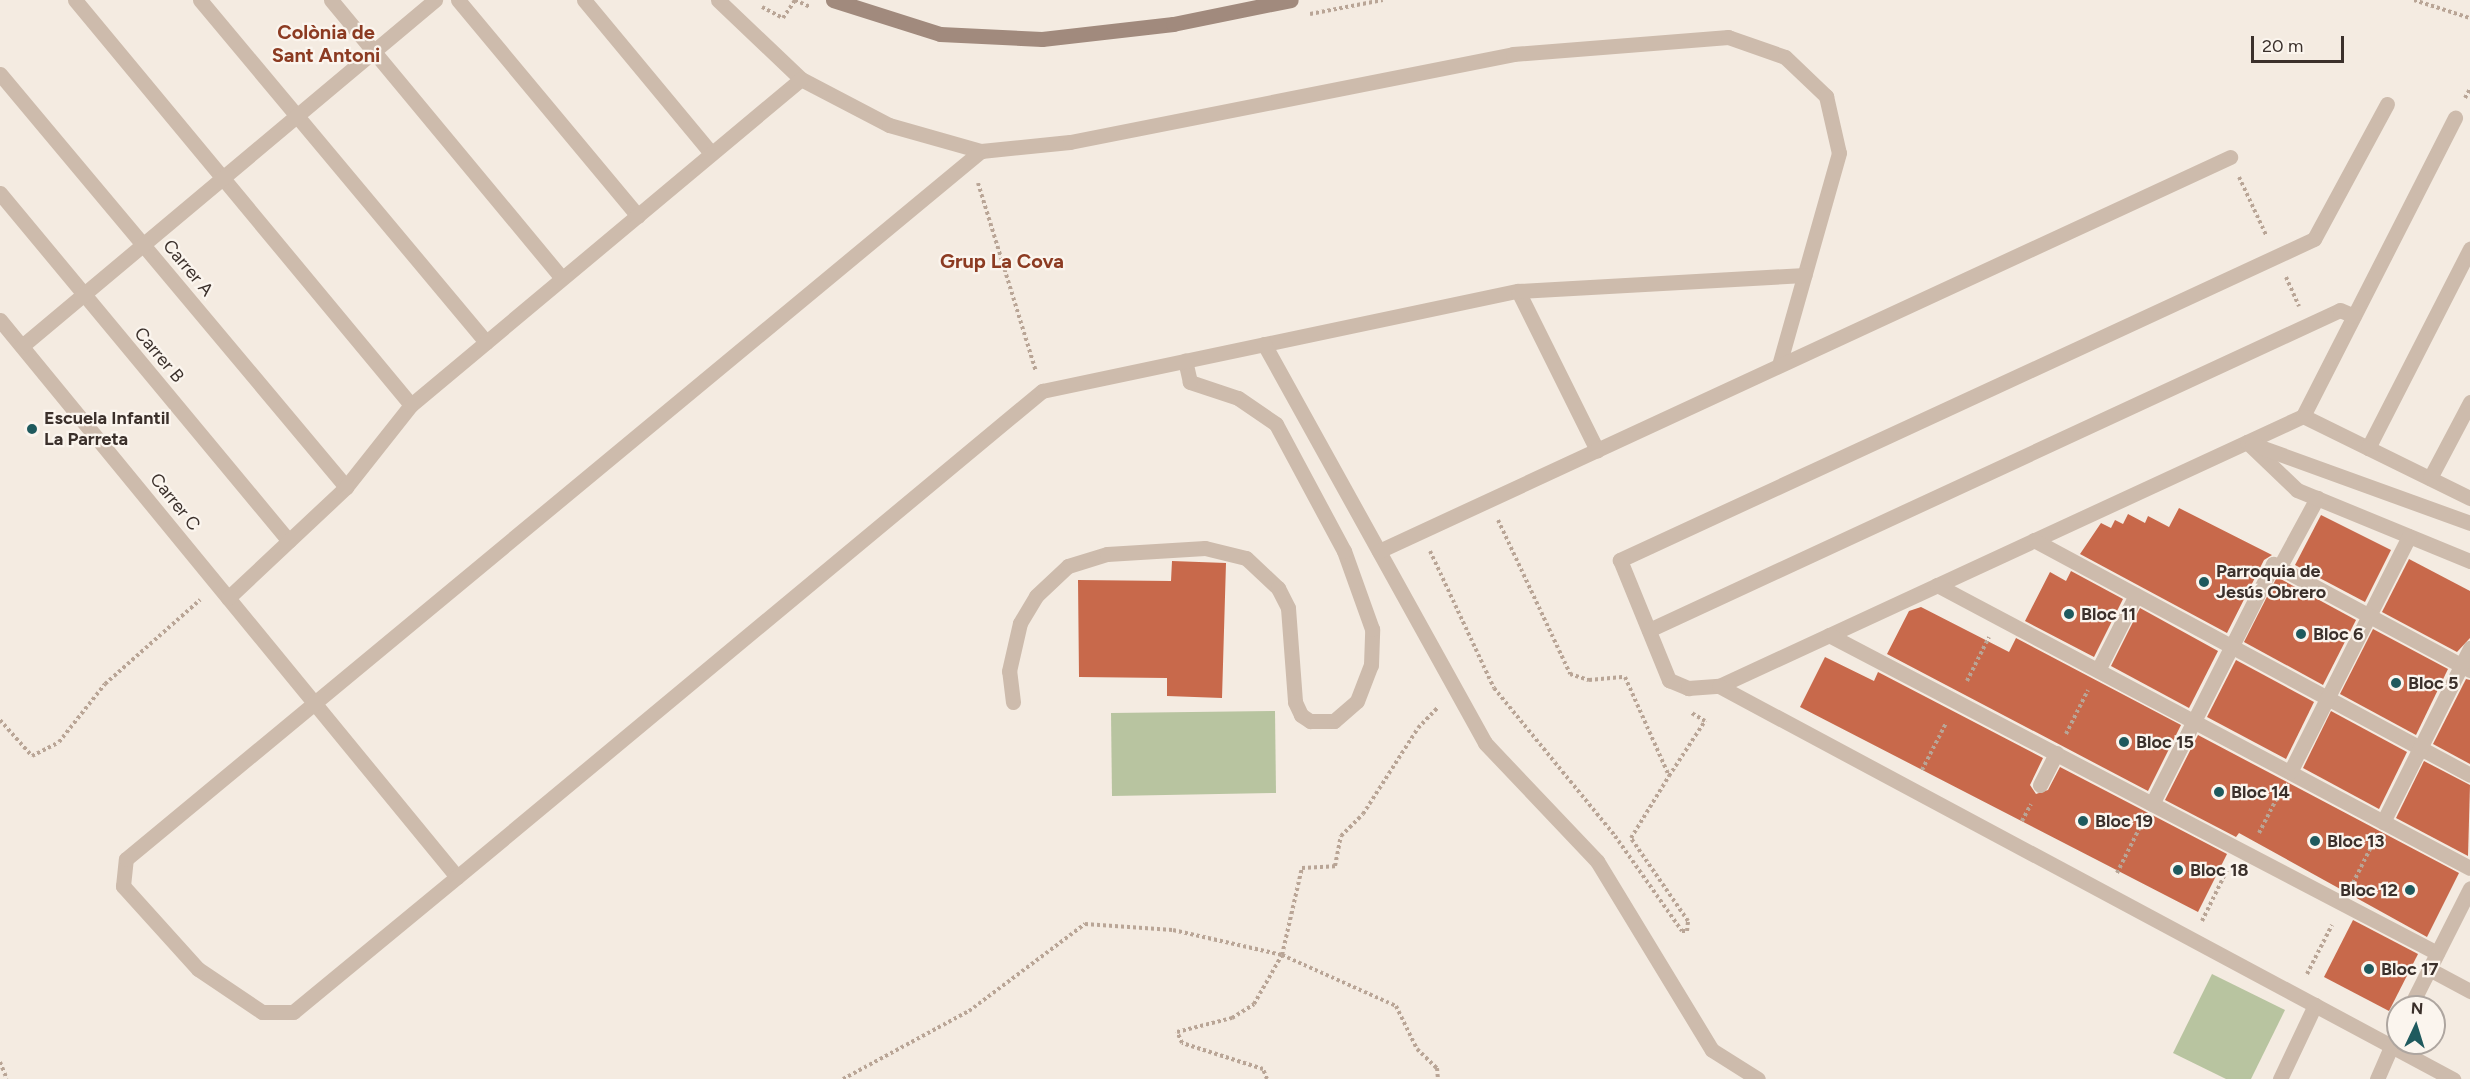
<!DOCTYPE html>
<meta charset="utf-8">
<style>
body{margin:0}
#map{position:relative;width:2470px;height:1079px;overflow:hidden;background:#f4ebe1;font-family:Figtree,sans-serif}
div>[style]{position:absolute}
.green>*{inset:0;background:#b8c4a0}
.building>*{inset:0;background:#c8694b}
.path>*{height:4px;margin-top:-2px;transform-origin:0;background:repeating-linear-gradient(90deg,#b9a596 0 3px,transparent 0 6px)}
.service>*{height:15px;margin:-7.5px;padding:0 7.5px;transform-origin:7.5px;border-radius:7.5px;background:#cdbbac}
.pedestrian>*{height:15px;margin:-7.5px;padding:0 7.5px;transform-origin:7.5px;border-radius:7.5px;background:#cdbbac}
.minor>*{height:15px;margin:-7.5px;padding:0 7.5px;transform-origin:7.5px;border-radius:7.5px;background:#cdbbac}
.secondary>*{height:15px;margin:-7.5px;padding:0 7.5px;transform-origin:7.5px;border-radius:7.5px;background:#a18a7d}
.dots>*{width:16px;height:16px;translate:-50% -50%;box-sizing:border-box;border:3px solid #fbf5ee;border-radius:50%}
span{translate:-50% -50%;white-space:nowrap;text-align:center;line-height:1.15;-webkit-text-stroke:4.5px #fbf5ee;paint-order:stroke}
.street-label{font-size:18px;color:#3b302b}
.poi-label{font-size:18px;color:#3b302b;font-weight:700}
.left{translate:0 -50%;text-align:left}
.right{translate:-100% -50%;text-align:right}
.neighbourhood-label{font-size:20px;color:#8c3b22;font-weight:700}
.north{position:absolute;left:2386px;top:995px;width:60px;height:60px;box-sizing:border-box;background:#fbf5ee;border:2px solid #aea6a0;border-radius:50%;rotate:4deg;font-size:16px;font-weight:700;line-height:24px;text-align:center;color:#3b302b}
.north::after{content:'';display:block;margin:auto;width:21px;height:27px;background:#1f5a5e;clip-path:polygon(50% 0,100% 100%,50% 72%,0 100%)}
.scale{position:absolute;left:2251px;top:36px;width:93px;height:27px;box-sizing:border-box;border:3px solid #3b302b;border-top:0;padding-left:8px;font-size:18px;line-height:21px;white-space:nowrap;color:#3b302b;-webkit-text-stroke:4px #fbf5ee;paint-order:stroke}
</style>
<div id="map">
<div class="green">
<div style="clip-path:polygon(1275px 711px,1276px 793px,1112px 796px,1111px 713px)"></div>
<div style="clip-path:polygon(2212px 974px,2285px 1010px,2251px 1079px,2226px 1079px,2173px 1053px)"></div>
</div>
<div class="building">
<div style="clip-path:polygon(2179px 508px,2272px 555px,2264px 560px,2227px 633px,2080px 554px,2101px 523px,2111px 528px,2115px 520px,2123px 524px,2128px 514px,2145px 523px,2148px 516px,2169px 527px)"></div>
<div style="clip-path:polygon(2321px 515px,2391px 550px,2365px 602px,2295px 565px)"></div>
<div style="clip-path:polygon(2409px 559px,2470px 591px,2470px 638px,2457px 652px,2382px 612px)"></div>
<div style="clip-path:polygon(1172px 561px,1226px 563px,1222px 698px,1167px 696px,1167px 678px,1079px 677px,1078px 580px,1171px 581px)"></div>
<div style="clip-path:polygon(2071px 571px,2123px 599px,2094px 657px,2025px 621px,2050px 572px,2066px 581px)"></div>
<div style="clip-path:polygon(2277px 577px,2356px 620px,2323px 685px,2244px 642px)"></div>
<div style="clip-path:polygon(1921px 607px,2009px 652px,2016px 638px,2181px 725px,2148px 791px,1887px 654px,1909px 611px)"></div>
<div style="clip-path:polygon(2140px 608px,2218px 651px,2189px 708px,2111px 666px)"></div>
<div style="clip-path:polygon(2373px 629px,2448px 669px,2416px 735px,2340px 694px)"></div>
<div style="clip-path:polygon(1825px 657px,1874px 681px,1878px 672px,2043px 758px,2030px 785px,2036px 794px,2048px 790px,2060px 767px,2227px 854px,2198px 912px,1800px 707px)"></div>
<div style="clip-path:polygon(2236px 660px,2314px 702px,2286px 759px,2207px 717px)"></div>
<div style="clip-path:polygon(2466px 679px,2470px 680px,2470px 764px,2433px 744px)"></div>
<div style="clip-path:polygon(2331px 711px,2407px 752px,2379px 809px,2303px 768px)"></div>
<div style="clip-path:polygon(2198px 735px,2459px 873px,2427px 937px,2239px 833px,2236px 837px,2165px 800px)"></div>
<div style="clip-path:polygon(2424px 761px,2470px 785px,2468px 856px,2396px 818px)"></div>
<div style="clip-path:polygon(2353px 920px,2418px 954px,2389px 1011px,2324px 977px)"></div>
</div>
<div class="path">
<div style="left:2414px;top:0;width:59px;rotate:17.8deg"></div>
<div style="left:762px;top:7px;width:24px;rotate:28deg"></div>
<div style="left:783px;top:18px;width:22px;rotate:-56deg"></div>
<div style="left:795px;top:0;width:17px;rotate:25deg"></div>
<div style="left:1310px;top:14px;width:74px;rotate:-10.9deg"></div>
<div style="left:2465px;top:98px;width:10px;rotate:-61deg"></div>
<div style="left:2239px;top:177px;width:64px;rotate:65deg"></div>
<div style="left:978px;top:183px;width:197px;rotate:72.9deg"></div>
<div style="left:2286px;top:277px;width:32px;rotate:66deg"></div>
<div style="left:1498px;top:520px;width:170px;rotate:64.9deg"></div>
<div style="left:1570px;top:674px;width:20px;rotate:18deg"></div>
<div style="left:1589px;top:680px;width:36px;rotate:-5deg"></div>
<div style="left:1625px;top:677px;width:108px;rotate:66deg"></div>
<div style="left:1669px;top:776px;width:66px;rotate:-56.8deg"></div>
<div style="left:1705px;top:721px;width:17px;rotate:-149deg"></div>
<div style="left:1430px;top:551px;width:151px;rotate:65deg"></div>
<div style="left:1494px;top:688px;width:191px;rotate:50.7deg"></div>
<div style="left:1615px;top:836px;width:116px;rotate:54.8deg"></div>
<div style="left:1682px;top:931px;width:5px"></div>
<div style="left:1687px;top:931px;width:10px;rotate:-84deg"></div>
<div style="left:1688px;top:921px;width:101px;rotate:-124.5deg"></div>
<div style="left:1631px;top:838px;width:73px;rotate:-58.5deg"></div>
<div style="left:1967px;top:681px;width:49px;rotate:-63.4deg"></div>
<div style="left:0;top:720px;width:48px;rotate:48.4deg"></div>
<div style="left:32px;top:756px;width:30px;rotate:-27deg"></div>
<div style="left:59px;top:742px;width:74px;rotate:-51.6deg"></div>
<div style="left:105px;top:684px;width:127px;rotate:-41.5deg"></div>
<div style="left:2066px;top:734px;width:49px;rotate:-63.4deg"></div>
<div style="left:1922px;top:770px;width:53px;rotate:-62.9deg"></div>
<div style="left:2022px;top:821px;width:19px;rotate:-62deg"></div>
<div style="left:2259px;top:833px;width:46px;rotate:-62.9deg"></div>
<div style="left:2117px;top:873px;width:56px;rotate:-63.4deg"></div>
<div style="left:2353px;top:883px;width:47px;rotate:-63.4deg"></div>
<div style="left:2202px;top:921px;width:59px;rotate:-63.9deg"></div>
<div style="left:2307px;top:974px;width:55px;rotate:-63deg"></div>
<div style="left:0;top:1062px;width:18px;rotate:68deg"></div>
<div style="left:843px;top:1079px;width:143px;rotate:-28.4deg"></div>
<div style="left:969px;top:1011px;width:145px;rotate:-36.9deg"></div>
<div style="left:1085px;top:924px;width:88px;rotate:3.9deg"></div>
<div style="left:1173px;top:930px;width:112px;rotate:12.9deg"></div>
<div style="left:1282px;top:955px;width:89px;rotate:-77.1deg"></div>
<div style="left:1302px;top:868px;width:33px;rotate:-3deg"></div>
<div style="left:1335px;top:866px;width:31px;rotate:-79deg"></div>
<div style="left:1341px;top:836px;width:31px;rotate:-45deg"></div>
<div style="left:1363px;top:814px;width:102px;rotate:-57.4deg"></div>
<div style="left:1418px;top:728px;width:29px;rotate:-46deg"></div>
<div style="left:1267px;top:1079px;width:11px;rotate:-112deg"></div>
<div style="left:1263px;top:1069px;width:85px;rotate:-162.2deg"></div>
<div style="left:1182px;top:1043px;width:12px;rotate:-114deg"></div>
<div style="left:1177px;top:1032px;width:57px;rotate:-14.3deg"></div>
<div style="left:1232px;top:1018px;width:26px;rotate:-32deg"></div>
<div style="left:1254px;top:1004px;width:56px;rotate:-60.3deg"></div>
<div style="left:1282px;top:955px;width:125px;rotate:24.1deg"></div>
<div style="left:1396px;top:1006px;width:48px;rotate:64deg"></div>
<div style="left:1417px;top:1049px;width:28px;rotate:44deg"></div>
<div style="left:1437px;top:1068px;width:11px;rotate:85deg"></div>
</div>
<div class="service">
<div style="left:1013px;top:702px;width:31px;rotate:-97deg"></div>
<div style="left:1009px;top:671px;width:49px;rotate:-77.1deg"></div>
<div style="left:1020px;top:623px;width:31px;rotate:-59deg"></div>
<div style="left:1036px;top:596px;width:44px;rotate:-43.2deg"></div>
<div style="left:1068px;top:566px;width:41px;rotate:-17.1deg"></div>
<div style="left:1107px;top:554px;width:98px;rotate:-3.5deg"></div>
<div style="left:1205px;top:548px;width:42px;rotate:13.7deg"></div>
<div style="left:1246px;top:558px;width:44px;rotate:43.2deg"></div>
<div style="left:1278px;top:588px;width:22px;rotate:63deg"></div>
<div style="left:1288px;top:608px;width:94px;rotate:85.7deg"></div>
<div style="left:1295px;top:702px;width:14px;rotate:65deg"></div>
<div style="left:1301px;top:715px;width:11px;rotate:34deg"></div>
<div style="left:1310px;top:721px;width:24px"></div>
<div style="left:1334px;top:721px;width:30px;rotate:-41deg"></div>
<div style="left:1357px;top:701px;width:39px;rotate:-69deg"></div>
<div style="left:1371px;top:665px;width:36px;rotate:-88deg"></div>
<div style="left:1372px;top:629px;width:83px;rotate:-109.7deg"></div>
<div style="left:1344px;top:551px;width:144px;rotate:-118.2deg"></div>
<div style="left:1276px;top:424px;width:46px;rotate:-145.6deg"></div>
<div style="left:1238px;top:398px;width:51px;rotate:-161.6deg"></div>
<div style="left:1190px;top:382px;width:22px;rotate:-103deg"></div>
</div>
<div class="pedestrian">
<div style="left:2279px;top:568px;width:80px;rotate:-61.5deg"></div>
</div>
<div class="minor">
<div style="left:75px;top:0;width:526px;rotate:50.32deg"></div>
<div style="left:200px;top:0;width:446px;rotate:50.1deg"></div>
<div style="left:331px;top:0;width:361px;rotate:50.3deg"></div>
<div style="left:458px;top:0;width:281px;rotate:50.2deg"></div>
<div style="left:584px;top:0;width:199px;rotate:50.3deg"></div>
<div style="left:718px;top:0;width:115px;rotate:43.6deg"></div>
<div style="left:801px;top:79px;width:99px;rotate:27.6deg"></div>
<div style="left:889px;top:125px;width:96px;rotate:15.8deg"></div>
<div style="left:981px;top:151px;width:89px;rotate:-5.8deg"></div>
<div style="left:1070px;top:142px;width:452px;rotate:-11.2deg"></div>
<div style="left:1513px;top:54px;width:216px;rotate:-4.5deg"></div>
<div style="left:1728px;top:37px;width:60px;rotate:19.3deg"></div>
<div style="left:1785px;top:57px;width:57px;rotate:43.6deg"></div>
<div style="left:1826px;top:96px;width:58px;rotate:77.2deg"></div>
<div style="left:1839px;top:153px;width:220px;rotate:105.8deg"></div>
<div style="left:0;top:74px;width:539px;rotate:50.04deg"></div>
<div style="left:2387px;top:104px;width:153px;rotate:118.4deg"></div>
<div style="left:2314px;top:239px;width:765px;rotate:155.18deg"></div>
<div style="left:1620px;top:560px;width:130px;rotate:67.8deg"></div>
<div style="left:1669px;top:680px;width:21px;rotate:23deg"></div>
<div style="left:1688px;top:688px;width:31px;rotate:-4deg"></div>
<div style="left:1719px;top:686px;width:643px;rotate:-24.81deg"></div>
<div style="left:2303px;top:416px;width:335px;rotate:-63deg"></div>
<div style="left:0;top:193px;width:452px;rotate:50.3deg"></div>
<div style="left:1518px;top:291px;width:178px;rotate:63.6deg"></div>
<div style="left:0;top:320px;width:720px;rotate:50.63deg"></div>
<div style="left:457px;top:877px;width:761px;rotate:-39.72deg"></div>
<div style="left:1042px;top:391px;width:486px;rotate:-11.9deg"></div>
<div style="left:1518px;top:291px;width:287px;rotate:-3.2deg"></div>
<div style="left:1264px;top:344px;width:456px;rotate:61deg"></div>
<div style="left:1485px;top:743px;width:163px;rotate:46.5deg"></div>
<div style="left:1597px;top:861px;width:221px;rotate:58.7deg"></div>
<div style="left:1712px;top:1050px;width:54px;rotate:32.2deg"></div>
<div style="left:22px;top:346px;width:539px;rotate:-39.96deg"></div>
<div style="left:2303px;top:416px;width:186px;rotate:26.2deg"></div>
<div style="left:2247px;top:442px;width:69px;rotate:43.8deg"></div>
<div style="left:2297px;top:490px;width:187px;rotate:22.3deg"></div>
<div style="left:2252px;top:444px;width:232px;rotate:19.9deg"></div>
<div style="left:2368px;top:448px;width:224px;rotate:-62.9deg"></div>
<div style="left:2430px;top:478px;width:86px;rotate:-62.2deg"></div>
<div style="left:2034px;top:540px;width:495px;rotate:28.3deg"></div>
<div style="left:1379px;top:551px;width:938px;rotate:-24.84deg"></div>
<div style="left:1937px;top:585px;width:603px;rotate:27.97deg"></div>
<div style="left:228px;top:598px;width:162px;rotate:-43.2deg"></div>
<div style="left:346px;top:487px;width:105px;rotate:-51.6deg"></div>
<div style="left:411px;top:405px;width:508px;rotate:-39.89deg"></div>
<div style="left:1649px;top:630px;width:761px;rotate:-24.85deg"></div>
<div style="left:2340px;top:310px;width:15px;rotate:23deg"></div>
<div style="left:1829px;top:635px;width:686px;rotate:27.61deg"></div>
<div style="left:2098px;top:670px;width:84px;rotate:-63.1deg"></div>
<div style="left:1719px;top:686px;width:833px;rotate:28.17deg"></div>
<div style="left:2290px;top:772px;width:264px;rotate:-63.2deg"></div>
<div style="left:2040px;top:785px;width:36px;rotate:-63deg"></div>
<div style="left:2152px;top:804px;width:269px;rotate:-63.2deg"></div>
<div style="left:2273px;top:564px;width:224px;rotate:28.3deg"></div>
<div style="left:2383px;top:822px;width:195px;rotate:-63.4deg"></div>
<div style="left:457px;top:877px;width:212px;rotate:140.5deg"></div>
<div style="left:293px;top:1012px;width:31px;rotate:180deg"></div>
<div style="left:262px;top:1012px;width:77px;rotate:-146.1deg"></div>
<div style="left:198px;top:969px;width:112px;rotate:-132.1deg"></div>
<div style="left:123px;top:886px;width:27px;rotate:-84deg"></div>
<div style="left:126px;top:859px;width:1110px;rotate:-39.63deg"></div>
<div style="left:2429px;top:969px;width:47px;rotate:28.2deg"></div>
<div style="left:2410px;top:1007px;width:133px;rotate:-63.2deg"></div>
<div style="left:2280px;top:1079px;width:82px;rotate:-64.7deg"></div>
<div style="left:2377px;top:1079px;width:52px;rotate:-66.4deg"></div>
</div>
<div class="secondary">
<div style="left:833px;top:0;width:112px;rotate:17.6deg"></div>
<div style="left:940px;top:34px;width:102px;rotate:2.8deg"></div>
<div style="left:1042px;top:39px;width:132px;rotate:-6.5deg"></div>
<div style="left:1173px;top:24px;width:120px;rotate:-11.5deg"></div>
</div>
<div class="dots">
<div style="left:32px;top:429px;background:#1f5a5e"></div>
<div style="left:2204px;top:582px;background:#1f5a5e"></div>
<div style="left:2069px;top:614px;background:#1f5a5e"></div>
<div style="left:2301px;top:634px;background:#1f5a5e"></div>
<div style="left:2396px;top:683px;background:#1f5a5e"></div>
<div style="left:2124px;top:742px;background:#1f5a5e"></div>
<div style="left:2219px;top:792px;background:#1f5a5e"></div>
<div style="left:2083px;top:821px;background:#1f5a5e"></div>
<div style="left:2315px;top:841px;background:#1f5a5e"></div>
<div style="left:2178px;top:870px;background:#1f5a5e"></div>
<div style="left:2410px;top:890px;background:#1f5a5e"></div>
<div style="left:2369px;top:969px;background:#1f5a5e"></div>
</div>
<div class="street-label">
<span style="left:188px;top:268px;rotate:50deg">Carrer A</span>
<span style="left:159px;top:355px;rotate:50deg">Carrer B</span>
<span style="left:175px;top:502px;rotate:51deg">Carrer C</span>
</div>
<div class="poi-label">
<span class="left" style="left:44px;top:429px">Escuela Infantil<br>La Parreta</span>
<span class="left" style="left:2216px;top:582px">Parroquia de<br>Jesús Obrero</span>
<span class="left" style="left:2081px;top:614px">Bloc 11</span>
<span class="left" style="left:2313px;top:634px">Bloc 6</span>
<span class="left" style="left:2408px;top:683px">Bloc 5</span>
<span class="left" style="left:2136px;top:742px">Bloc 15</span>
<span class="left" style="left:2231px;top:792px">Bloc 14</span>
<span class="left" style="left:2095px;top:821px">Bloc 19</span>
<span class="left" style="left:2327px;top:841px">Bloc 13</span>
<span class="left" style="left:2190px;top:870px">Bloc 18</span>
<span class="right" style="left:2398px;top:890px">Bloc 12</span>
<span class="left" style="left:2381px;top:969px">Bloc 17</span>
</div>
<div class="neighbourhood-label">
<span style="left:326px;top:44px">Colònia de<br>Sant Antoni</span>
<span style="left:1002px;top:261px">Grup La Cova</span>
</div>
<div class="north">N</div>
<div class="scale">20 m</div>
</div>
